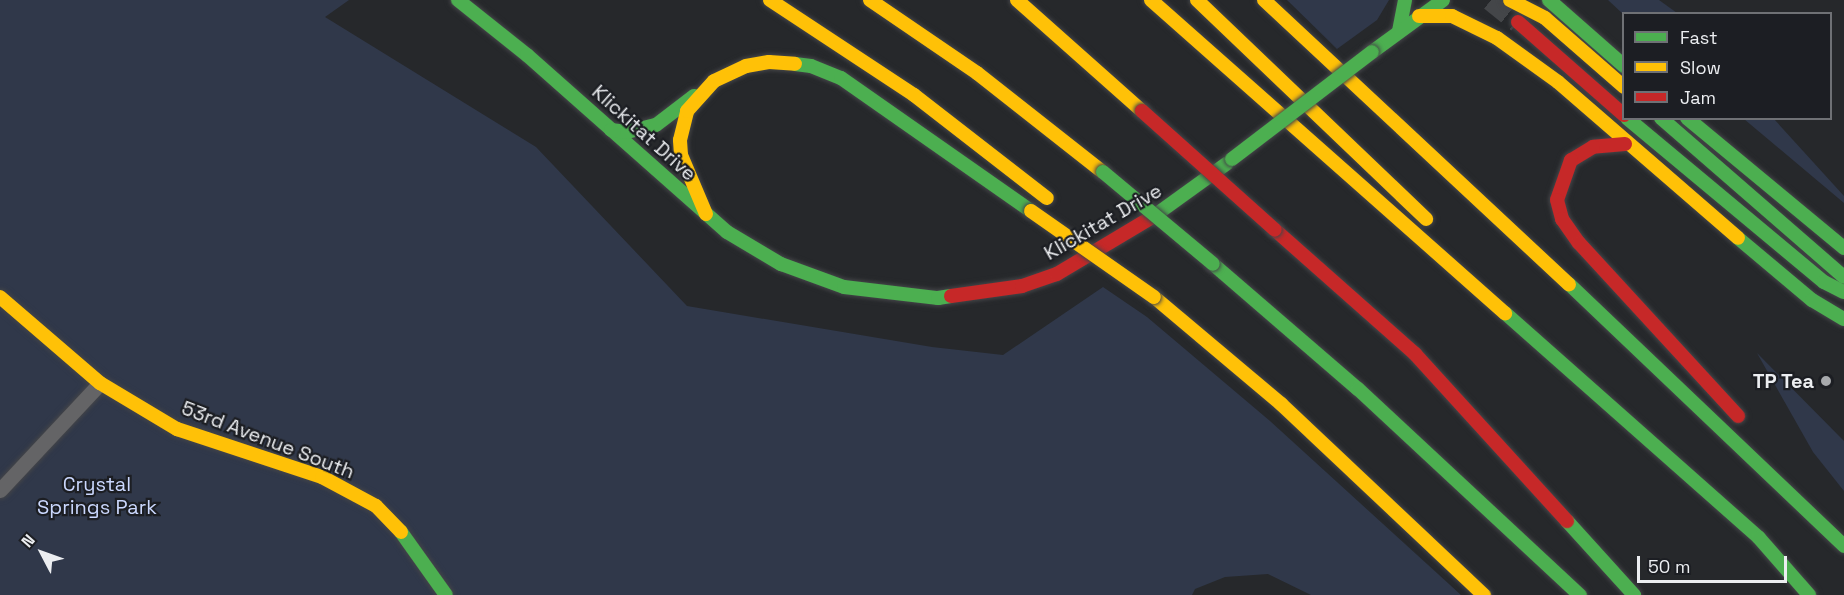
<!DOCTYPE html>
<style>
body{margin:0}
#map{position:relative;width:1844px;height:595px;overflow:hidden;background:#26282b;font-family:"Space Grotesk",sans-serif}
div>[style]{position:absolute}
.green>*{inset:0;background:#30384a}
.secondary-tunnel>*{height:22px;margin-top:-11px;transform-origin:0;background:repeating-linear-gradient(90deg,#444649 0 22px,transparent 0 33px)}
.roads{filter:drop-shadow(0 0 2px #444548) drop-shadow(0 0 2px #444548)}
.street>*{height:15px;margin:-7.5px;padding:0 7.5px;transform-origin:7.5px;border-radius:7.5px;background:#646466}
.fast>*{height:14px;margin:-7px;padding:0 7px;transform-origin:7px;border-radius:7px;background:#4caf50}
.slow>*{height:14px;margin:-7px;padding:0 7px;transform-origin:7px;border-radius:7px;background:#ffc107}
.jam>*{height:14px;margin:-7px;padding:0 7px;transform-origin:7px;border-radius:7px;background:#c62828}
.bridges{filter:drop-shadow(0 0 2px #444548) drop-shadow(0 0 2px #444548)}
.fast-bridge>*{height:14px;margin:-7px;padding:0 7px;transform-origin:7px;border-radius:7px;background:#4caf50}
.slow-bridge>*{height:14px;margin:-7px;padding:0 7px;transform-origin:7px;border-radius:7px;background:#ffc107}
.jam-bridge>*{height:14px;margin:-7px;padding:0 7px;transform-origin:7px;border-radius:7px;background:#c62828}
.dots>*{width:16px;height:16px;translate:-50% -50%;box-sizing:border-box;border:3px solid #1c1e23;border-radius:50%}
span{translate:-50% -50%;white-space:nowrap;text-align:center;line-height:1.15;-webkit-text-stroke:4.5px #1c1e23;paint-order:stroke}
.street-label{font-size:20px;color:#eceef1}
.poi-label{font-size:20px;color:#eceef1;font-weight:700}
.right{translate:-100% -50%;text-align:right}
.park-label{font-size:20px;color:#cbd8fe}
.legend{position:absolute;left:1622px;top:12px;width:210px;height:108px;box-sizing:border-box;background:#1c1e23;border:2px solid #6f7175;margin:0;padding:8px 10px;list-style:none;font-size:18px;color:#eceef1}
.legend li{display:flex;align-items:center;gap:12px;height:30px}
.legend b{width:30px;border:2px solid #6f7175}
.north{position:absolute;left:12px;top:523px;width:60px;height:60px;-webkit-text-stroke:4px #1c1e23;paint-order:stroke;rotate:311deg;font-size:16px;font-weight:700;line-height:24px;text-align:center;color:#eceef1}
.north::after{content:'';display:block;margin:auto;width:21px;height:27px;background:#eceef1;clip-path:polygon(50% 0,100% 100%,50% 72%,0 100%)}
.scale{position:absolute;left:1637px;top:556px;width:150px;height:27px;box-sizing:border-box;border:3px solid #eceef1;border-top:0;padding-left:8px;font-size:18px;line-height:21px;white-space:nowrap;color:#eceef1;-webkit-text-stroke:4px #1c1e23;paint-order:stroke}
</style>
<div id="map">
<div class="green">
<div style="clip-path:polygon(0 0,349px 0,325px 17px,536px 147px,687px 306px,932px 347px,1003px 355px,1103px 287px,1147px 317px,1270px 421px,1461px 595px,1311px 595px,1268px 574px,1225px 577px,1195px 589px,1192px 595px,0 595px)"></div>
<div style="clip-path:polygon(1287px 0,1389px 0,1377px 20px,1337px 49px)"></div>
<div style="clip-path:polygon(1608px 0,1659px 0,1677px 13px,1623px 14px)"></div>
<div style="clip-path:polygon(1744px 119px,1774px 119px,1844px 196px,1844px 203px)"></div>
<div style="clip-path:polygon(1757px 353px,1844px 441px,1844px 491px,1813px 452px)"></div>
</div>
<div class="secondary-tunnel">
<div style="left:1491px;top:0;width:35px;rotate:39deg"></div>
</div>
<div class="roads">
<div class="street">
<div style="left:0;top:490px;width:146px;rotate:-46.9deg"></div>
</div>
<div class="fast">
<div style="left:458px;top:0;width:88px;rotate:38.6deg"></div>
<div style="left:527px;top:55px;width:267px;rotate:41.5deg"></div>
<div style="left:727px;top:232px;width:63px;rotate:30.7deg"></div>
<div style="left:781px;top:264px;width:67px;rotate:20.1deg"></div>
<div style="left:844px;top:287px;width:95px;rotate:6.7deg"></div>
<div style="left:938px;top:298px;width:13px;rotate:-9deg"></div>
<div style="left:1549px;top:0;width:100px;rotate:41.3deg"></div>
<div style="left:1399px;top:31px;width:32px;rotate:-79deg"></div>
<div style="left:1372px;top:52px;width:88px;rotate:-36.2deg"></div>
<div style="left:795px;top:64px;width:16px;rotate:7deg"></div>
<div style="left:811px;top:66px;width:32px;rotate:22deg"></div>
<div style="left:841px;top:78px;width:232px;rotate:35deg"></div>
<div style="left:1627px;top:118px;width:256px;rotate:39.8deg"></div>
<div style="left:1824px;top:282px;width:22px;rotate:27deg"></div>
<div style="left:1661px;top:118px;width:242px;rotate:41deg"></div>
<div style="left:1687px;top:118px;width:204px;rotate:39.6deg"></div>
<div style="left:611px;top:130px;width:16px;rotate:7deg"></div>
<div style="left:627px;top:132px;width:30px;rotate:-14deg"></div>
<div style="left:656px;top:125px;width:48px;rotate:-37.3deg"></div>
<div style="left:1154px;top:216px;width:89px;rotate:-35.8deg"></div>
<div style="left:1738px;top:238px;width:97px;rotate:40deg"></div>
<div style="left:1812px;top:300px;width:37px;rotate:31deg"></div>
<div style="left:1213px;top:264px;width:191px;rotate:40.8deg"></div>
<div style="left:1358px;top:389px;width:303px;rotate:42.9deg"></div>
<div style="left:1569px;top:284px;width:380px;rotate:43.6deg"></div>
<div style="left:1505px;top:313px;width:339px;rotate:41.5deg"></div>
<div style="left:1759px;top:538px;width:76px;rotate:48.7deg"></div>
<div style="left:1567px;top:521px;width:100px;rotate:47.8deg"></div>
<div style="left:401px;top:532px;width:77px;rotate:54.5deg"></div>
</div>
<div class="slow">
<div style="left:770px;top:0;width:173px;rotate:33.4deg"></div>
<div style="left:914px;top:95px;width:168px;rotate:37.8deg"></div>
<div style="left:870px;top:0;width:130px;rotate:34.3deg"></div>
<div style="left:977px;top:73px;width:160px;rotate:38.2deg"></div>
<div style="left:1017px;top:0;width:167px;rotate:41.6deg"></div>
<div style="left:1151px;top:0;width:473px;rotate:41.5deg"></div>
<div style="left:1197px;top:0;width:317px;rotate:43.7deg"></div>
<div style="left:1264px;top:0;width:417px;rotate:43deg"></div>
<div style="left:1510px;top:0;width:39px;rotate:27deg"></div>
<div style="left:1545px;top:18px;width:105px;rotate:41.1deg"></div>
<div style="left:1419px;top:16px;width:33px"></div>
<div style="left:1452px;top:16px;width:50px;rotate:26.1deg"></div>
<div style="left:1497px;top:38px;width:75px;rotate:35.8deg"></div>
<div style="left:1558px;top:82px;width:238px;rotate:40.9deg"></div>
<div style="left:706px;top:214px;width:64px;rotate:-113deg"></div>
<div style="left:681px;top:155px;width:15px;rotate:-94deg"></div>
<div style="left:680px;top:140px;width:30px;rotate:-76deg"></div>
<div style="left:687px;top:111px;width:40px;rotate:-48deg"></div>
<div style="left:714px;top:81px;width:35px;rotate:-25deg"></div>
<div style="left:746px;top:66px;width:23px;rotate:-10deg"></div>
<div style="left:769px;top:62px;width:26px;rotate:4deg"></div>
<div style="left:0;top:297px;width:132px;rotate:40.7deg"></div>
<div style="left:100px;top:383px;width:90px;rotate:30.9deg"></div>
<div style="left:177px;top:429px;width:153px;rotate:18.3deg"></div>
<div style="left:322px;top:477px;width:61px;rotate:28.2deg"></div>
<div style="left:376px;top:506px;width:36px;rotate:46deg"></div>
<div style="left:1154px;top:297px;width:166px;rotate:40.1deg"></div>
<div style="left:1281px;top:404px;width:279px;rotate:43.3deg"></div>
</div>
<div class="jam">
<div style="left:1518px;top:22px;width:141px;rotate:41.3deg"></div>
<div style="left:1625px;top:144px;width:32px;rotate:175deg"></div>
<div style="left:1593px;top:147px;width:26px;rotate:149deg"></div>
<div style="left:1571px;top:160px;width:42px;rotate:109.3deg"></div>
<div style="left:1557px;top:200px;width:20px;rotate:75deg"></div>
<div style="left:1562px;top:219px;width:29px;rotate:55deg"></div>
<div style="left:1579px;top:243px;width:235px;rotate:47.4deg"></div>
<div style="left:1275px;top:230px;width:187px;rotate:41.5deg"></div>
<div style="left:1415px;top:354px;width:226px;rotate:47.7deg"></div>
<div style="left:951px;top:296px;width:72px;rotate:-8deg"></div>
<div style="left:1022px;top:286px;width:37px;rotate:-19deg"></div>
<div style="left:1057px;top:274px;width:113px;rotate:-30.9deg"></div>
</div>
</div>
<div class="bridges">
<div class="fast-bridge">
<div style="left:1232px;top:159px;width:176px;rotate:-37.4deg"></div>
<div style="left:1103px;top:172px;width:143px;rotate:39.9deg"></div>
</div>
<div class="slow-bridge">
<div style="left:1031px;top:211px;width:150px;rotate:35deg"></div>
</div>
<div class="jam-bridge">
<div style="left:1142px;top:111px;width:178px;rotate:41.8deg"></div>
</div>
</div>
<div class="dots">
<div style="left:1826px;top:381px;background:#a7a9ac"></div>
</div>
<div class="street-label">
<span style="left:644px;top:133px;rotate:42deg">Klickitat Drive</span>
<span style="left:1103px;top:222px;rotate:-30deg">Klickitat Drive</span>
<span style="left:268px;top:440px;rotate:21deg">53rd Avenue South</span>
</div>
<div class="poi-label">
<span class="right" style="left:1814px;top:381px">TP Tea</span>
</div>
<div class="park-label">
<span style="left:97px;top:496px">Crystal<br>Springs Park</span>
</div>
<ul class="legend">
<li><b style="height:8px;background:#4caf50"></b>Fast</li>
<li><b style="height:8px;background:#ffc107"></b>Slow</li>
<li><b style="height:8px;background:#c62828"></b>Jam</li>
</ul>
<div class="north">N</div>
<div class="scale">50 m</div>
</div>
